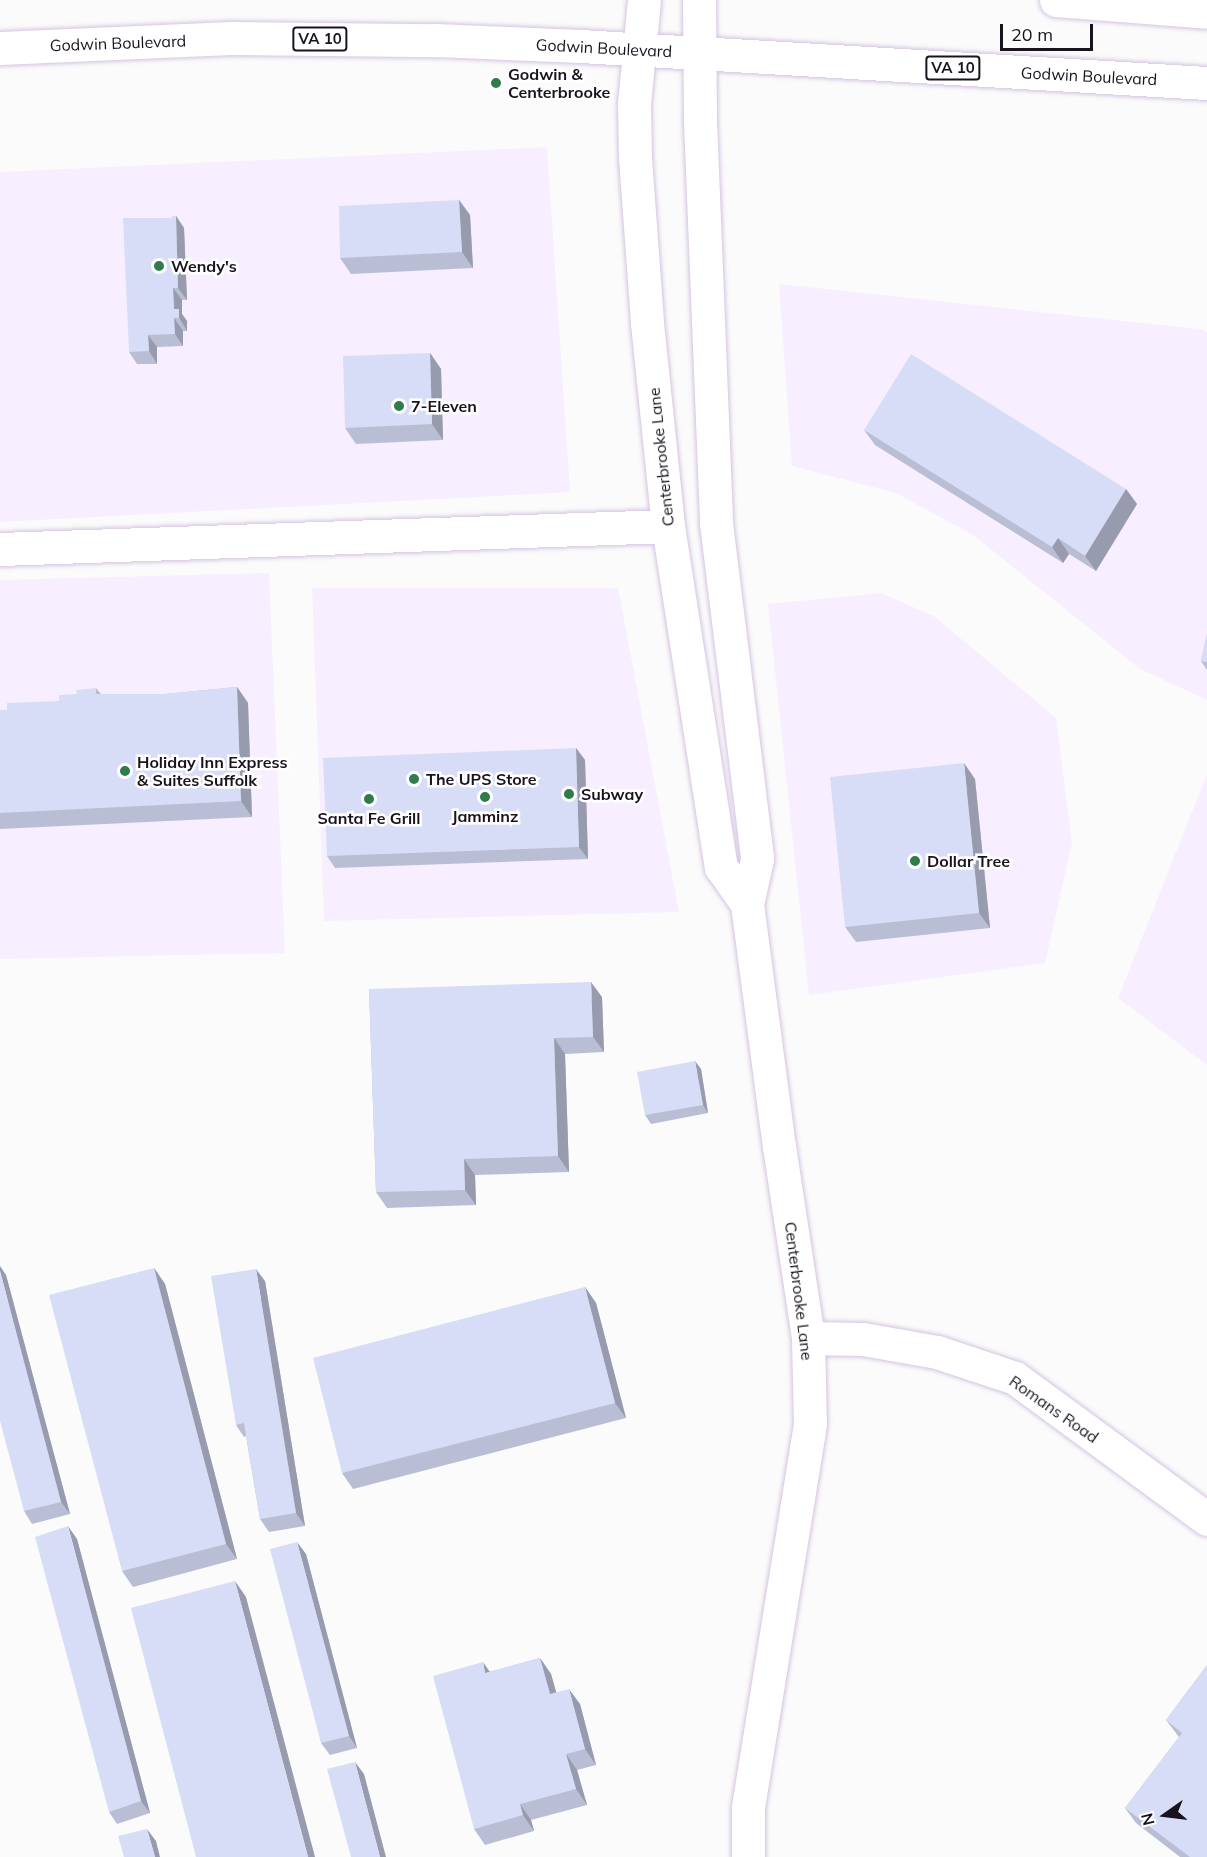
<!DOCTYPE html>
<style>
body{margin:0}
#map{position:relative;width:1207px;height:1857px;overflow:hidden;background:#fbfbfb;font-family:Mulish,sans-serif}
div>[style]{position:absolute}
.built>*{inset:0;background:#f7efff}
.roads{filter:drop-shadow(0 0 2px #d4c3e3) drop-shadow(0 0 2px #d4c3e3)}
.minor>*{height:33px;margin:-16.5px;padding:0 16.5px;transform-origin:16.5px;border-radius:16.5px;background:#fff}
.highway>*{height:33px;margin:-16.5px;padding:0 16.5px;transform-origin:16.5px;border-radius:16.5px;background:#fff}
.wall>*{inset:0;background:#babed4}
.shaded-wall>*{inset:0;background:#979bad}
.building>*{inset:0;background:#d8ddf7}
.dots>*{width:16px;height:16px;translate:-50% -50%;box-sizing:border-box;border:3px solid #fff;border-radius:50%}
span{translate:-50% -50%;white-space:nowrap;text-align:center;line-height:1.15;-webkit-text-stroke:5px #fff;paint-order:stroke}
.shield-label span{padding:2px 4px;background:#fff;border:2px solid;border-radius:4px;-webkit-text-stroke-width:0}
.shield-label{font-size:15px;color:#19131e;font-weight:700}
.street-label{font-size:16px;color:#19131e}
.poi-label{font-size:16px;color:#19131e;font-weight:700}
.left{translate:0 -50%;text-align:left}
.north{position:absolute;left:1135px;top:1785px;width:60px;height:60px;-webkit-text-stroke:4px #fff;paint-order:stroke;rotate:256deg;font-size:16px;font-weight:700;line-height:24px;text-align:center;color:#19131e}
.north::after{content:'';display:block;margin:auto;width:21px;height:27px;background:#19131e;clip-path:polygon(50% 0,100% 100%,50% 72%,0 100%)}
.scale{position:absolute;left:1000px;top:24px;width:93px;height:27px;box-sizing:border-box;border:3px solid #19131e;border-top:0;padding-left:8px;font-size:18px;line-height:21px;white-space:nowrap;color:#19131e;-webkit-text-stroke:4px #fff;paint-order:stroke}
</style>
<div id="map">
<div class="built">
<div style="clip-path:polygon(547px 147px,570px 492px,0 522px,0 172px)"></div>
<div style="clip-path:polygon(779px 284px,1199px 329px,1207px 332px,1207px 700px,1140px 669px,973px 535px,896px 493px,792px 466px)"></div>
<div style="clip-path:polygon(269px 573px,285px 953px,0 959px,0 580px)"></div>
<div style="clip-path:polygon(312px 588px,618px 588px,679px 912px,324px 921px)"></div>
<div style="clip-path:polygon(882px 593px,935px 617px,1056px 718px,1072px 843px,1045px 963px,809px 995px,768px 604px)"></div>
<div style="clip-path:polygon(1207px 774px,1207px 1065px,1118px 998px)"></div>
</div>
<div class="roads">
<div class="minor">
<div style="left:644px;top:0;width:103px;rotate:95.5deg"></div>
<div style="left:634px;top:103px;width:55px;rotate:89deg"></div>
<div style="left:635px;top:158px;width:165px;rotate:85.8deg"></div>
<div style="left:647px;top:323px;width:204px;rotate:84.1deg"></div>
<div style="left:668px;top:526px;width:345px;rotate:81.2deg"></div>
<div style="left:721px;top:867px;width:45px;rotate:54.9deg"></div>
<div style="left:699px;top:0;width:121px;rotate:89.5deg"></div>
<div style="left:700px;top:121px;width:402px;rotate:87.7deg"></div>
<div style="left:716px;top:523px;width:338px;rotate:83deg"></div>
<div style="left:757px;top:859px;width:46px;rotate:102.5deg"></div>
<div style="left:747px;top:904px;width:244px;rotate:82.5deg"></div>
<div style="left:779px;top:1146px;width:194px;rotate:81.4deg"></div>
<div style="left:808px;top:1338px;width:86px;rotate:88.7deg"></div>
<div style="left:810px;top:1424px;width:389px;rotate:99.2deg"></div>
<div style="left:748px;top:1808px;width:49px;rotate:90deg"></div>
<div style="left:0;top:549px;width:668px;rotate:-1.97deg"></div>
<div style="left:808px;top:1338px;width:55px;rotate:1deg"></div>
<div style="left:863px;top:1339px;width:75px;rotate:10deg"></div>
<div style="left:937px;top:1352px;width:82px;rotate:18.4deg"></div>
<div style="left:1015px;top:1378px;width:238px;rotate:36.3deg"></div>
</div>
<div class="highway">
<div style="left:1056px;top:0;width:151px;rotate:4.5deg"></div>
<div style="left:0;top:48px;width:231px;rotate:-2.5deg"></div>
<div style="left:231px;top:38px;width:205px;rotate:0.6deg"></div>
<div style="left:436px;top:40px;width:144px;rotate:2.4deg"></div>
<div style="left:580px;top:46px;width:628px;rotate:3.38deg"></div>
</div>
</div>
<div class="wall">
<div style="clip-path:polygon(459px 200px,470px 215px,473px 268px,351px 274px,340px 258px)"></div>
<div style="clip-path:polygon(176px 216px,184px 228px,187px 300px,182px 300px,182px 314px,187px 321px,187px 331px,183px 331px,183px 346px,157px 347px,157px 364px,137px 364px,129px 352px,172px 218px)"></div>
<div style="clip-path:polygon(430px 353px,441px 369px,443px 440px,356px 444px,345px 428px)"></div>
<div style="clip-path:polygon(864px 430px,1126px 489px,1137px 504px,1096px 571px,1069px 554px,1063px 563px,875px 445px)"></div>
<div style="clip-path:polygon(1207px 634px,1207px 670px,1201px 661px)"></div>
<div style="clip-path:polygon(237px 687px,248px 703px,252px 817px,0 829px,0 710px,7px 710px,59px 701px,96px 688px,101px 694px,165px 694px)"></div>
<div style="clip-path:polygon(576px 748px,585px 760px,588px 859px,335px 868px,327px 856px)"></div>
<div style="clip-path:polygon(975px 779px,990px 928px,856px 942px,845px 927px)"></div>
<div style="clip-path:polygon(369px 989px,602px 997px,604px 1052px,565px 1054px,569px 1172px,475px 1175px,476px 1205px,387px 1208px,376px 1192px)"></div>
<div style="clip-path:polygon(701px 1069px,708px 1113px,651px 1124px,645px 1115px)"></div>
<div style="clip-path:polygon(154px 1268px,165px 1284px,237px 1559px,133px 1587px,122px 1571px)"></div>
<div style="clip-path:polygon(6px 1275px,70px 1514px,32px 1524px,24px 1511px)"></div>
<div style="clip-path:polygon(265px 1281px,305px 1526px,269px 1532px,260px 1519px,246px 1436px,244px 1437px,236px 1425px)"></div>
<div style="clip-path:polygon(585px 1287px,596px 1303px,626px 1418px,353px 1489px,342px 1473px)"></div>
<div style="clip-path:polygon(77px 1539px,150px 1813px,117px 1824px,109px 1812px)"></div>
<div style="clip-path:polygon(306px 1554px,357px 1748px,330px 1755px,321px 1743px)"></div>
<div style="clip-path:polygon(540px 1658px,551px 1674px,556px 1692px,580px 1704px,596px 1765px,577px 1770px,587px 1805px,531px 1820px,534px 1831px,485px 1845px,474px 1829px,489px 1672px)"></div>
<div style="clip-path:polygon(1207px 1665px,1207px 1857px,1180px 1857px,1136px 1823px,1125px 1808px,1179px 1737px,1166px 1720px)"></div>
</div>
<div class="shaded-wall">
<div style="clip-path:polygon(459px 200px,470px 215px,473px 268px,462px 252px)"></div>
<div style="clip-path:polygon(176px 216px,184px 228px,187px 300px,178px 288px)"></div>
<div style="clip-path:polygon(173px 288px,182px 300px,182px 314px,187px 321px,187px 331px,174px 309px)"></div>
<div style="clip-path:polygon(174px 318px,183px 331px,183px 346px,175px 334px)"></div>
<div style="clip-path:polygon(148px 335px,157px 347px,157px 364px,149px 351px)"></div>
<div style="clip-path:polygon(430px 353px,441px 369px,443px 440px,432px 424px)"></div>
<div style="clip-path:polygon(1126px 489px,1137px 504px,1096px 571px,1085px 556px)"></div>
<div style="clip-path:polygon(1058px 538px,1069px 554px,1063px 563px,1052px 547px)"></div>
<div style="clip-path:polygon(237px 687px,248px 703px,252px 817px,241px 801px)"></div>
<div style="clip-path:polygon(576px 748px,585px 760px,588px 859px,579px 847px)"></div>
<div style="clip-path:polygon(964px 763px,975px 779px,990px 928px,979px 913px)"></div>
<div style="clip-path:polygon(591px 982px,602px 997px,604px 1052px,593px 1037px)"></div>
<div style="clip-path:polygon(554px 1038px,565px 1054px,569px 1172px,558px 1156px)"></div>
<div style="clip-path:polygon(695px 1061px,701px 1069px,708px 1113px,703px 1105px)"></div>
<div style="clip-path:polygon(464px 1159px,475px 1175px,476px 1205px,465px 1190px)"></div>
<div style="clip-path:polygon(0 1266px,6px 1275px,70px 1514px,61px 1502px,0 1271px)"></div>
<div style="clip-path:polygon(154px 1268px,165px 1284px,237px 1559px,226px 1544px)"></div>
<div style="clip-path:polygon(256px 1269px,265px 1281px,305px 1526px,296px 1513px)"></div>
<div style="clip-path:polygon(585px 1287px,596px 1303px,626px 1418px,615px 1403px)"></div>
<div style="clip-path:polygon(68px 1526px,77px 1539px,150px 1813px,141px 1801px)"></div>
<div style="clip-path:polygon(297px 1542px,306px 1554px,357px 1748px,349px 1736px)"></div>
<div style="clip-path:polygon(235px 1581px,246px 1597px,315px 1857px,308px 1857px)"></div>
<div style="clip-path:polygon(540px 1658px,551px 1674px,561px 1709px,550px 1694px)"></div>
<div style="clip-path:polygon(483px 1662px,494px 1678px,485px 1673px)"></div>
<div style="clip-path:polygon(569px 1689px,580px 1704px,596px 1765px,585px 1749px)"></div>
<div style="clip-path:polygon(566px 1754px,577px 1770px,587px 1805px,576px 1789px)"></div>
<div style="clip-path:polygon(355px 1762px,364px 1774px,386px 1857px,380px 1857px)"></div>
<div style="clip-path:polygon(520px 1804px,531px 1820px,534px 1831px,523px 1815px)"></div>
<div style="clip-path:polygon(147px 1829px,156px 1841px,160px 1857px,155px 1857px)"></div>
</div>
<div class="building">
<div style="clip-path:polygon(459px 200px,462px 252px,340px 258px,339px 206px)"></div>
<div style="clip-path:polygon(172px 216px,176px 216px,178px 288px,173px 288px,174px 309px,179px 309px,179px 318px,174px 318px,175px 334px,148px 335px,149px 351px,129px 352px,123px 218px,172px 218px)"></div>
<div style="clip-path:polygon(430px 353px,432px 424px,345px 428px,343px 356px)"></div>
<div style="clip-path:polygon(911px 354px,1126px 489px,1085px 556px,1058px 538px,1052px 547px,864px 430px)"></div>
<div style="clip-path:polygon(1207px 634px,1207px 662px,1201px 661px)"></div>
<div style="clip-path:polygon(237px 687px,241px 801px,0 813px,0 710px,7px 710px,7px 703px,59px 701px,59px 695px,77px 694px,76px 690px,96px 688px,96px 694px,165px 694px)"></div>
<div style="clip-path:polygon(576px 748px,579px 847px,327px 856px,323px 758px)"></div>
<div style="clip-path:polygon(964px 763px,979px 913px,845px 927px,830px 777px)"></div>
<div style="clip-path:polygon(591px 982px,593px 1037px,554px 1038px,558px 1156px,464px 1159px,465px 1190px,376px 1192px,369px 989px)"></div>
<div style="clip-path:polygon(695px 1061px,703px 1105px,645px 1115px,637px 1072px)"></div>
<div style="clip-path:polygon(154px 1268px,226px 1544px,122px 1571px,49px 1295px)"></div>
<div style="clip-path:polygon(256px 1269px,296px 1513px,260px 1519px,244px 1423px,236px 1425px,211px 1276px)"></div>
<div style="clip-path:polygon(0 1271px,61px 1502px,24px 1511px,0 1421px)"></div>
<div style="clip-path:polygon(585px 1287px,615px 1403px,342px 1473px,313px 1358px)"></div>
<div style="clip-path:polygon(68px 1526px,141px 1801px,109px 1812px,35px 1537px)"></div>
<div style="clip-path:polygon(297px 1542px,349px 1736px,321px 1743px,270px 1549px)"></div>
<div style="clip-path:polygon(235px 1581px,308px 1857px,196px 1857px,131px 1608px)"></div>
<div style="clip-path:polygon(540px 1658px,550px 1694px,569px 1689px,585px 1749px,566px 1754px,576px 1789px,520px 1804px,523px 1815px,474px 1829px,433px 1676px,483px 1662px,485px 1673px)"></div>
<div style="clip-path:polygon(1207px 1665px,1207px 1857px,1190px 1857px,1125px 1808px,1182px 1733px,1166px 1720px)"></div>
<div style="clip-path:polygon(355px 1762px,380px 1857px,351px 1857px,327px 1769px)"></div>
<div style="clip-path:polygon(147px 1829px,155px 1857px,124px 1857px,118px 1836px)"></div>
</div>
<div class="dots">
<div style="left:496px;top:83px;background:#2f7b4a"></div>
<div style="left:159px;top:266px;background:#2f7b4a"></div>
<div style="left:399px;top:406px;background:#2f7b4a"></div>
<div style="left:125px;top:771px;background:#2f7b4a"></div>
<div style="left:414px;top:779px;background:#2f7b4a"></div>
<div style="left:569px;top:794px;background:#2f7b4a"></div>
<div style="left:485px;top:797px;background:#2f7b4a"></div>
<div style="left:369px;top:799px;background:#2f7b4a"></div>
<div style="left:915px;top:861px;background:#2f7b4a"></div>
</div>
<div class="shield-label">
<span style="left:320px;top:39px">VA 10</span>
<span style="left:953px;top:68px">VA 10</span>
</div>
<div class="street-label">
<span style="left:118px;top:43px;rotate:-2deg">Godwin Boulevard</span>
<span style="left:604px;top:48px;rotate:3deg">Godwin Boulevard</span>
<span style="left:1089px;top:76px;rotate:3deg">Godwin Boulevard</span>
<span style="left:661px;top:457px;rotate:-96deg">Centerbrooke Lane</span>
<span style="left:799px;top:1291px;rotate:83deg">Centerbrooke Lane</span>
<span style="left:1054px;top:1409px;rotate:35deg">Romans Road</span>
</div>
<div class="poi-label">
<span class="left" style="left:508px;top:83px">Godwin &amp;<br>Centerbrooke</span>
<span class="left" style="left:171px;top:266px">Wendy's</span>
<span class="left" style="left:411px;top:406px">7-Eleven</span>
<span class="left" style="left:137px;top:771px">Holiday Inn Express<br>&amp; Suites Suffolk</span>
<span class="left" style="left:426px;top:779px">The UPS Store</span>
<span class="left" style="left:581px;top:794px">Subway</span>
<span style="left:485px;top:816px">Jamminz</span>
<span style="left:369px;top:818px">Santa Fe Grill</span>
<span class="left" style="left:927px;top:861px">Dollar Tree</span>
</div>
<div class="north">N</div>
<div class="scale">20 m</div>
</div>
